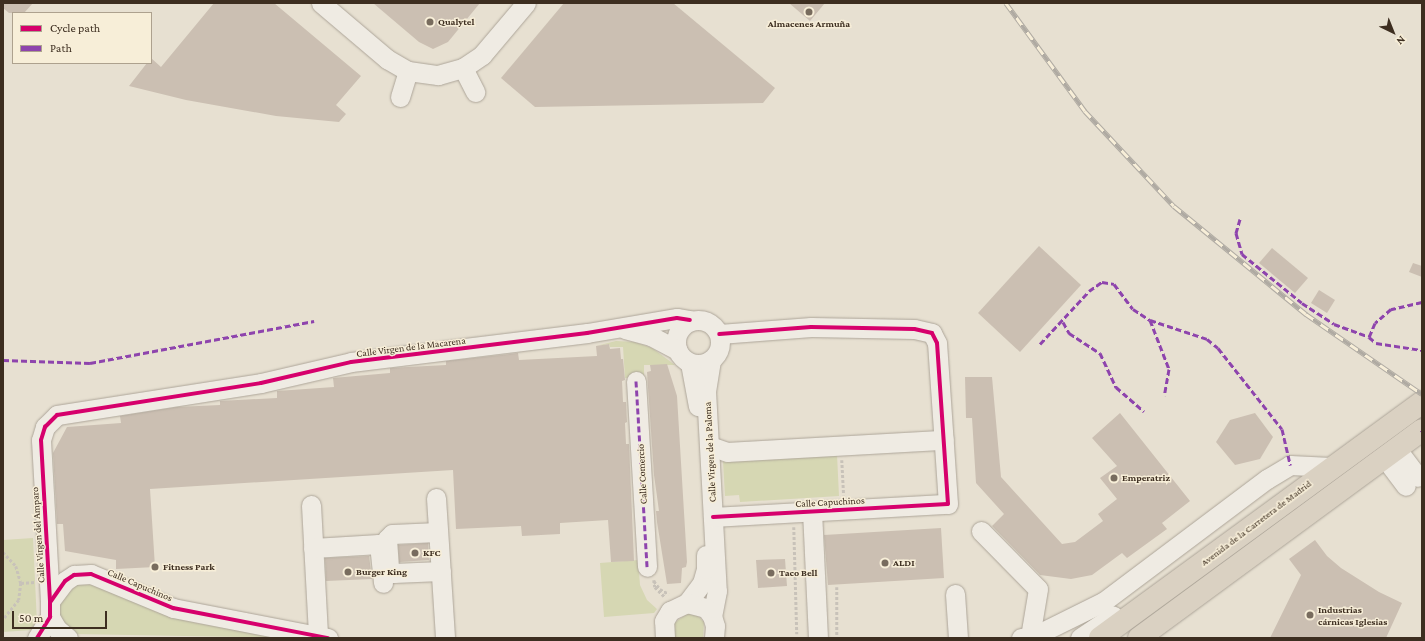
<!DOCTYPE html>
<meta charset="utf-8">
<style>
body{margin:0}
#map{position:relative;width:1425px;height:641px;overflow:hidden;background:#e7e0d1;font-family:"Crimson Pro",serif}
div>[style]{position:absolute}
.green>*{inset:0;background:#d6d7b3}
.building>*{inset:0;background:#cbbfb2}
.path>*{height:2.5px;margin-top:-1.25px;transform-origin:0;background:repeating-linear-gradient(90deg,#c8c2b9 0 3px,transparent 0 5px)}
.roads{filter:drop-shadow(0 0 1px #ada599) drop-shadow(0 0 1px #ada599)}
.minor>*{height:19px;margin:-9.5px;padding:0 9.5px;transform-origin:9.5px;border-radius:9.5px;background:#efebe3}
.minor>.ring{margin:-9.5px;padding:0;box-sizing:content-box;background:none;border:19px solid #efebe3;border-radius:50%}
.highway>*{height:22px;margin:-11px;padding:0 11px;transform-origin:11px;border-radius:11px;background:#dad1c2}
.rail>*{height:4.5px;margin-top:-2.25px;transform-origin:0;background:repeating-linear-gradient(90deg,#f7eed8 0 9px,#afaaa2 0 18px);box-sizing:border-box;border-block:1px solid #afaaa2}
.quiet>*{height:3px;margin-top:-1.5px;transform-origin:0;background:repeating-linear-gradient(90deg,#8e44ad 0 6px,transparent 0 9px)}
.cycleway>*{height:4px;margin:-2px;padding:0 2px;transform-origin:2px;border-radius:2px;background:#d6006c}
.dots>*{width:11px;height:11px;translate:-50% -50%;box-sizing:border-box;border:2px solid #f7eed8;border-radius:50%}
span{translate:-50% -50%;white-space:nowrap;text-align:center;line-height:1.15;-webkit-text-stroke:3px #f7eed8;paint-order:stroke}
.poi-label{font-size:10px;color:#3d2e20;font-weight:700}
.left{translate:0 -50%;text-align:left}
.street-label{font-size:10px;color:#3d2e20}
.frame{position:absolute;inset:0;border:4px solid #3d2e20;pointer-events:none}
.legend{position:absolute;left:12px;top:12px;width:140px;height:52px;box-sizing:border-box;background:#f7eed8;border:1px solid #ada18e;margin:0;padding:5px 7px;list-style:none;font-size:12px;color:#3d2e20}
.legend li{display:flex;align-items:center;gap:8px;height:20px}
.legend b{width:20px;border:1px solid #ada18e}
.north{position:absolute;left:1373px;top:12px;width:40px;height:40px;-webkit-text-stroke:3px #f7eed8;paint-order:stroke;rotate:137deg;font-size:11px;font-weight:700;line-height:16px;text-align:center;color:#3d2e20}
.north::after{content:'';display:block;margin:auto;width:14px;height:18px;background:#3d2e20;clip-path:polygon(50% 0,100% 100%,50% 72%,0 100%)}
.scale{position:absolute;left:12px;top:611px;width:95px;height:18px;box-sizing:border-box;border:2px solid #3d2e20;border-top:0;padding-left:5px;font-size:12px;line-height:14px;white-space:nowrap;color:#3d2e20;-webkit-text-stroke:3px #f7eed8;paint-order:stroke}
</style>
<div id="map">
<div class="green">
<div style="clip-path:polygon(616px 341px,635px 342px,652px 348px,675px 365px,644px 365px,644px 376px,625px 378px,623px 347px,610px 347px,609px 344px,596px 346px)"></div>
<div style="clip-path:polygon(837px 454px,839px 496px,740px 502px,739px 495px,725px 496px,723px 461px)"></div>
<div style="clip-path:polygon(33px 538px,37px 623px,32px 630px,3px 632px,3px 540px)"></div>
<div style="clip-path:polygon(638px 560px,640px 585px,647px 600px,657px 609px,654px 613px,604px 617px,600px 563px)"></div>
<div style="clip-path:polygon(90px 581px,196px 623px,294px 638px,72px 634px,59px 621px,60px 598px,71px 585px)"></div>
<div style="clip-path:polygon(688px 613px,695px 613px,704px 622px,703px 638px,675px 637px,674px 623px)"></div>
</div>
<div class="building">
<div style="clip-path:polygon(3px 3px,33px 3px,24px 13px,9px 13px,3px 8px)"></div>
<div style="clip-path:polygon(214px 3px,274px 3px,361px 76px,336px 105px,346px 114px,339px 122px,276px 116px,186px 100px,129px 86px,147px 63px,151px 63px,151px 58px,161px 67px)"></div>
<div style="clip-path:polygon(373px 3px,480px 3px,448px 42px,433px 49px,419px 42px)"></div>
<div style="clip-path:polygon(564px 3px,673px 3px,775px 88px,763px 103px,535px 107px,501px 78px)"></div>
<div style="clip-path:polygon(789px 3px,825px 3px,810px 21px)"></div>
<div style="clip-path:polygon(1039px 246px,1081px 285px,1020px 352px,978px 313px)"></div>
<div style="clip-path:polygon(1272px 248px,1308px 278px,1295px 293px,1259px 263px)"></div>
<div style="clip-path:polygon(1413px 263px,1422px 266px,1422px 277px,1409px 272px)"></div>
<div style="clip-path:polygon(1319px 290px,1335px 300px,1327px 313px,1311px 303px)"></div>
<div style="clip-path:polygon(609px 344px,610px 349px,620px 348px,621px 359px,623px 359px,625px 380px,622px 381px,623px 402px,626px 402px,627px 422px,625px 423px,626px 444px,629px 444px,634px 561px,611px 562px,608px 520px,560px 523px,560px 534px,522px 536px,521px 526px,456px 529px,453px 470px,150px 489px,155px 567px,116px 569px,116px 560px,65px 551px,63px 524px,57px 524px,53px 453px,67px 427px,121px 423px,120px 416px,177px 407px,220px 405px,220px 401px,277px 398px,277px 391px,334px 387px,333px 378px,390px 373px,390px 368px,446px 365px,446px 361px,518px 353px,519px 360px,597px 356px,596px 346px)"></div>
<div style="clip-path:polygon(667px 364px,677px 396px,687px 562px,686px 567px,682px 568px,681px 583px,667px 584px,657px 522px,656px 511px,659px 511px,654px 475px,647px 372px,651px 371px,650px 365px)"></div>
<div style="clip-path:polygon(965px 377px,992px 377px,1001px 477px,1062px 544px,1075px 542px,1103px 521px,1098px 514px,1117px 499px,1100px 478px,1117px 466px,1092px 438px,1120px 413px,1190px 501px,1162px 523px,1167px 529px,1127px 558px,1122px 553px,1092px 575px,1071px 579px,1040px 575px,992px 526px,1004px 514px,976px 483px,972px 418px,966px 418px)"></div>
<div style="clip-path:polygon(1255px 413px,1273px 437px,1260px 459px,1235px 465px,1216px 442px,1230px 420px)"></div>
<div style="clip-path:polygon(941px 528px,944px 578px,828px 585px,824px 535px)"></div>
<div style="clip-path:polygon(1315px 540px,1327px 556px,1341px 568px,1379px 592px,1402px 603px,1386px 638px,1270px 638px,1301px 575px,1289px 559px)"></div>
<div style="clip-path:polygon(428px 543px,429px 560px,399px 562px,398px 545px)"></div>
<div style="clip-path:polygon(369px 556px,372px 579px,326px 581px,325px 558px)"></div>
<div style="clip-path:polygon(785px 559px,787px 586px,758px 588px,756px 560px)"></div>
</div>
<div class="path">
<div style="left:842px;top:460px;width:35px;rotate:87deg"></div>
<div style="left:794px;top:527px;width:107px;rotate:88.4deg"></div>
<div style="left:3px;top:552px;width:19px;rotate:47deg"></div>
<div style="left:16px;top:566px;width:18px;rotate:74deg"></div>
<div style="left:21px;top:583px;width:17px;rotate:97deg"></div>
<div style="left:19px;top:600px;width:26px;rotate:129deg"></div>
<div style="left:654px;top:580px;width:7px;rotate:82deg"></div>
<div style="left:655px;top:587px;width:14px;rotate:45deg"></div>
<div style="left:654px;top:581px;width:10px;rotate:53deg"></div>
<div style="left:660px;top:589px;width:10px;rotate:29deg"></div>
<div style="left:21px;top:583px;width:14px;rotate:-4deg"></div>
<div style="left:837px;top:587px;width:51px;rotate:90deg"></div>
</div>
<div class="roads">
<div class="minor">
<div style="left:321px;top:3px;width:87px;rotate:40.3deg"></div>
<div style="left:387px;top:59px;width:24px;rotate:30deg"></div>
<div style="left:408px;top:71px;width:30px;rotate:8deg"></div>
<div style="left:438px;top:75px;width:26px;rotate:-16deg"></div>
<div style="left:463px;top:68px;width:23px;rotate:-34deg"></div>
<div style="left:482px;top:55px;width:68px;rotate:-49.8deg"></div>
<div style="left:463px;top:68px;width:27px;rotate:63deg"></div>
<div style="left:400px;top:97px;width:27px;rotate:-73deg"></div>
<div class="ring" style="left:676px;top:320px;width:25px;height:25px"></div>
<div style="left:625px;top:329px;width:27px;rotate:15deg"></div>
<div style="left:651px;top:336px;width:30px;rotate:28deg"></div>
<div style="left:711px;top:360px;width:31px;rotate:99deg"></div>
<div style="left:706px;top:391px;width:200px;rotate:86.9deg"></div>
<div style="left:717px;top:591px;width:25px;rotate:101deg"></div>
<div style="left:690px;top:363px;width:44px;rotate:79.5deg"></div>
<div style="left:636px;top:381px;width:186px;rotate:86.6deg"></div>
<div style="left:710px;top:446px;width:18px;rotate:19deg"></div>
<div style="left:727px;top:452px;width:217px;rotate:-3.2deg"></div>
<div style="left:1396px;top:448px;width:36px;rotate:53deg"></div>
<div style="left:1384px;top:457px;width:36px;rotate:53deg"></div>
<div style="left:436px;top:498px;width:140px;rotate:86.3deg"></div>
<div style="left:311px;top:505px;width:130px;rotate:86.9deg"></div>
<div style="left:812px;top:511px;width:127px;rotate:87.3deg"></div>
<div style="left:713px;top:517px;width:235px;rotate:-3.2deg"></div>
<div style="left:948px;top:504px;width:161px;rotate:-93.9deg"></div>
<div style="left:937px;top:343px;width:11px;rotate:-117deg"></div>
<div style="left:932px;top:333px;width:18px;rotate:-167deg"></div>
<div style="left:914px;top:329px;width:103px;rotate:-178.9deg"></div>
<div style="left:811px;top:327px;width:92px;rotate:175.6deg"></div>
<div style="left:981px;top:531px;width:81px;rotate:45.5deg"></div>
<div style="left:1038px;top:589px;width:49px;rotate:99.5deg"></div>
<div style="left:1030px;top:637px;width:9px;rotate:174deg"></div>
<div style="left:438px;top:532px;width:46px;rotate:177.5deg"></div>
<div style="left:392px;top:534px;width:7px;rotate:135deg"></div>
<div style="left:387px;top:539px;width:31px;rotate:86deg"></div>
<div style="left:389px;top:570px;width:5px;rotate:37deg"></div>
<div style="left:393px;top:573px;width:48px;rotate:-2.4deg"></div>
<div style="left:313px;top:548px;width:66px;rotate:-3.5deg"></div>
<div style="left:379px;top:544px;width:39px;rotate:84deg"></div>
<div style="left:955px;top:594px;width:44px;rotate:86.1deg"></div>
<div style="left:50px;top:601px;width:25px;rotate:-53deg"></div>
<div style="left:65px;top:581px;width:11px;rotate:-34deg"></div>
<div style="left:74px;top:575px;width:17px;rotate:-3deg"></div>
<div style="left:91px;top:574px;width:89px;rotate:22.5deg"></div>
<div style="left:173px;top:608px;width:158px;rotate:11deg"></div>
<div style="left:687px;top:603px;width:25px;rotate:-53deg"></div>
<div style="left:702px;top:583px;width:15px;rotate:-74deg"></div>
<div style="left:706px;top:569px;width:14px;rotate:-90deg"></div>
<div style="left:50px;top:617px;width:14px;rotate:60deg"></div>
<div style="left:57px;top:629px;width:14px;rotate:39deg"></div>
<div style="left:37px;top:638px;width:25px;rotate:-58deg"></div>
<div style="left:50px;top:617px;width:16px;rotate:-90deg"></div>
<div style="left:50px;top:601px;width:161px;rotate:-93.2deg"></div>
<div style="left:41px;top:440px;width:14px;rotate:-73deg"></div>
<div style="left:45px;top:427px;width:17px;rotate:-45deg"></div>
<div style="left:57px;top:415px;width:206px;rotate:-8.9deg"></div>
<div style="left:261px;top:383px;width:92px;rotate:-13.1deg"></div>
<div style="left:351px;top:362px;width:238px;rotate:-7deg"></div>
<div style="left:587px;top:333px;width:91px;rotate:-9.5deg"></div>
<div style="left:677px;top:318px;width:13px;rotate:9deg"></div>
<div style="left:665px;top:638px;width:17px;rotate:-93deg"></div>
<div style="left:664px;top:621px;width:12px;rotate:-59deg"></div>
<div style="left:670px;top:611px;width:19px;rotate:-25deg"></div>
<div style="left:687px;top:603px;width:20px;rotate:15deg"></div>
<div style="left:706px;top:608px;width:10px;rotate:53deg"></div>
<div style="left:712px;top:616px;width:10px;rotate:73deg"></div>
<div style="left:715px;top:626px;width:12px;rotate:95deg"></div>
<div style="left:1030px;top:638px;width:81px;rotate:-26.3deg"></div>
<div style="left:1103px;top:602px;width:205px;rotate:-36.9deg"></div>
<div style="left:1267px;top:479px;width:27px;rotate:-31deg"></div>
<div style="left:1290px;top:465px;width:41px;rotate:2.8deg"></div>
<div style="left:1080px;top:638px;width:40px;rotate:-34deg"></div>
</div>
<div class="highway">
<div style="left:1100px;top:638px;width:399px;rotate:-36.2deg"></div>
<div style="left:1139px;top:638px;width:351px;rotate:-36.3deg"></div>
</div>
</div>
<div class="rail">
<div style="left:1006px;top:3px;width:134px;rotate:53.8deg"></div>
<div style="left:1085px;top:111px;width:130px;rotate:46.9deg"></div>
<div style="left:1174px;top:206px;width:171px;rotate:39.3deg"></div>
<div style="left:1306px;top:314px;width:141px;rotate:34.6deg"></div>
</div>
<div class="quiet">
<div style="left:1240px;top:219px;width:15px;rotate:106deg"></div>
<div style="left:1236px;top:233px;width:22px;rotate:74deg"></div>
<div style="left:1242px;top:254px;width:77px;rotate:39.2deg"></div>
<div style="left:1302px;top:303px;width:38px;rotate:33deg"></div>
<div style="left:1334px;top:324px;width:37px;rotate:20deg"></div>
<div style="left:1422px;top:302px;width:32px;rotate:167deg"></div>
<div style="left:1391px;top:309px;width:21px;rotate:139deg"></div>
<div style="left:1375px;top:323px;width:15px;rotate:113deg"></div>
<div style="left:1369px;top:337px;width:9px;rotate:41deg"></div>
<div style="left:1376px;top:343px;width:47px;rotate:8.7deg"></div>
<div style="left:1150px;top:320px;width:53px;rotate:68.8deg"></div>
<div style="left:1169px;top:369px;width:27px;rotate:100deg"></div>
<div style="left:1063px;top:322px;width:13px;rotate:61deg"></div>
<div style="left:1069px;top:333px;width:37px;rotate:33deg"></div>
<div style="left:1100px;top:353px;width:38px;rotate:65deg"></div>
<div style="left:1116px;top:387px;width:37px;rotate:41deg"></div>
<div style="left:1040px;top:344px;width:72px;rotate:-47.2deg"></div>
<div style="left:1089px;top:291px;width:16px;rotate:-35deg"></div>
<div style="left:1102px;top:282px;width:12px;rotate:9deg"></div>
<div style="left:1114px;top:284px;width:31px;rotate:53deg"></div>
<div style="left:1133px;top:309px;width:20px;rotate:33deg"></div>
<div style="left:1150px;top:320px;width:60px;rotate:18.4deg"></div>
<div style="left:1207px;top:339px;width:14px;rotate:39deg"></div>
<div style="left:1218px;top:348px;width:103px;rotate:51.7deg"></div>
<div style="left:1282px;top:429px;width:37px;rotate:77deg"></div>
<div style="left:3px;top:360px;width:87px;rotate:2deg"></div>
<div style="left:90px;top:363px;width:228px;rotate:-10.6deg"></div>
<div style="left:636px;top:381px;width:186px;rotate:86.6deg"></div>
<div style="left:1421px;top:430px;width:1px;rotate:45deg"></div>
</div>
<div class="cycleway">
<div style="left:713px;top:517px;width:235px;rotate:-3.2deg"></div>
<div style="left:948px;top:504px;width:161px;rotate:-93.9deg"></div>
<div style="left:937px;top:343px;width:11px;rotate:-117deg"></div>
<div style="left:932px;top:333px;width:18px;rotate:-167deg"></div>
<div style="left:914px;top:329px;width:103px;rotate:-178.9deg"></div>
<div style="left:811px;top:327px;width:92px;rotate:175.6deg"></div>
<div style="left:51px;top:601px;width:24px;rotate:-55deg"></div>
<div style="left:65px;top:581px;width:11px;rotate:-34deg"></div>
<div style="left:74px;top:575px;width:17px;rotate:-3deg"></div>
<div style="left:91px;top:574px;width:89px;rotate:22.5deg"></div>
<div style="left:173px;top:608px;width:158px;rotate:11deg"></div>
<div style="left:37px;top:638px;width:25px;rotate:-58deg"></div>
<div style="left:50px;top:617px;width:16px;rotate:-90deg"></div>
<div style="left:50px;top:601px;width:161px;rotate:-93.2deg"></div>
<div style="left:41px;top:440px;width:14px;rotate:-73deg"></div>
<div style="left:45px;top:427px;width:17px;rotate:-45deg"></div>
<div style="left:57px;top:415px;width:206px;rotate:-8.9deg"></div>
<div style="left:261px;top:383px;width:92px;rotate:-13.1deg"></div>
<div style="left:351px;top:362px;width:238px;rotate:-7deg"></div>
<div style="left:587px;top:333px;width:91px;rotate:-9.5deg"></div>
<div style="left:677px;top:318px;width:13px;rotate:9deg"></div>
</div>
<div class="dots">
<div style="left:809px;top:12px;background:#786c5e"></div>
<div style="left:430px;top:22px;background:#786c5e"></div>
<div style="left:1114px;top:478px;background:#786c5e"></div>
<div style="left:415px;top:553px;background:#786c5e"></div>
<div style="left:885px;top:563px;background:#786c5e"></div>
<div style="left:155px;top:567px;background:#786c5e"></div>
<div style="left:348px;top:572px;background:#786c5e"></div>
<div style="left:771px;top:573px;background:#786c5e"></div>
<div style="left:1310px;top:615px;background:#786c5e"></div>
</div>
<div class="poi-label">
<span class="left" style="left:438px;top:22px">Qualytel</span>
<span style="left:809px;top:24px">Almacenes Armuña</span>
<span class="left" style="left:1122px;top:478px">Emperatriz</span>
<span class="left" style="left:423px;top:553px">KFC</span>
<span class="left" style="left:893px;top:563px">ALDI</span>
<span class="left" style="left:163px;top:567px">Fitness Park</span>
<span class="left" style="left:356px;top:572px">Burger King</span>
<span class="left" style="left:779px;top:573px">Taco Bell</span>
<span class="left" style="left:1318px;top:615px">Industrias<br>cárnicas Iglesias</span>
</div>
<div class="street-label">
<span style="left:411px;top:347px;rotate:-7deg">Calle Virgen de la Macarena</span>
<span style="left:710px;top:452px;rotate:-93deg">Calle Virgen de la Paloma</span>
<span style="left:642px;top:474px;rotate:-93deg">Calle Comercio</span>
<span style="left:830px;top:502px;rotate:-3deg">Calle Capuchinos</span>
<span style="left:1256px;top:523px;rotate:-37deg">Avenida de la Carretera de Madrid</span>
<span style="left:38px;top:535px;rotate:-94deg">Calle Virgen del Amparo</span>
<span style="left:140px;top:585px;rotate:23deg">Calle Capuchinos</span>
</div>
<div class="frame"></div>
<ul class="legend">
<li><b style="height:5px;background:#d6006c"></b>Cycle path</li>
<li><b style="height:5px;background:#8e44ad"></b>Path</li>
</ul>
<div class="north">N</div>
<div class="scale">50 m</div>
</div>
